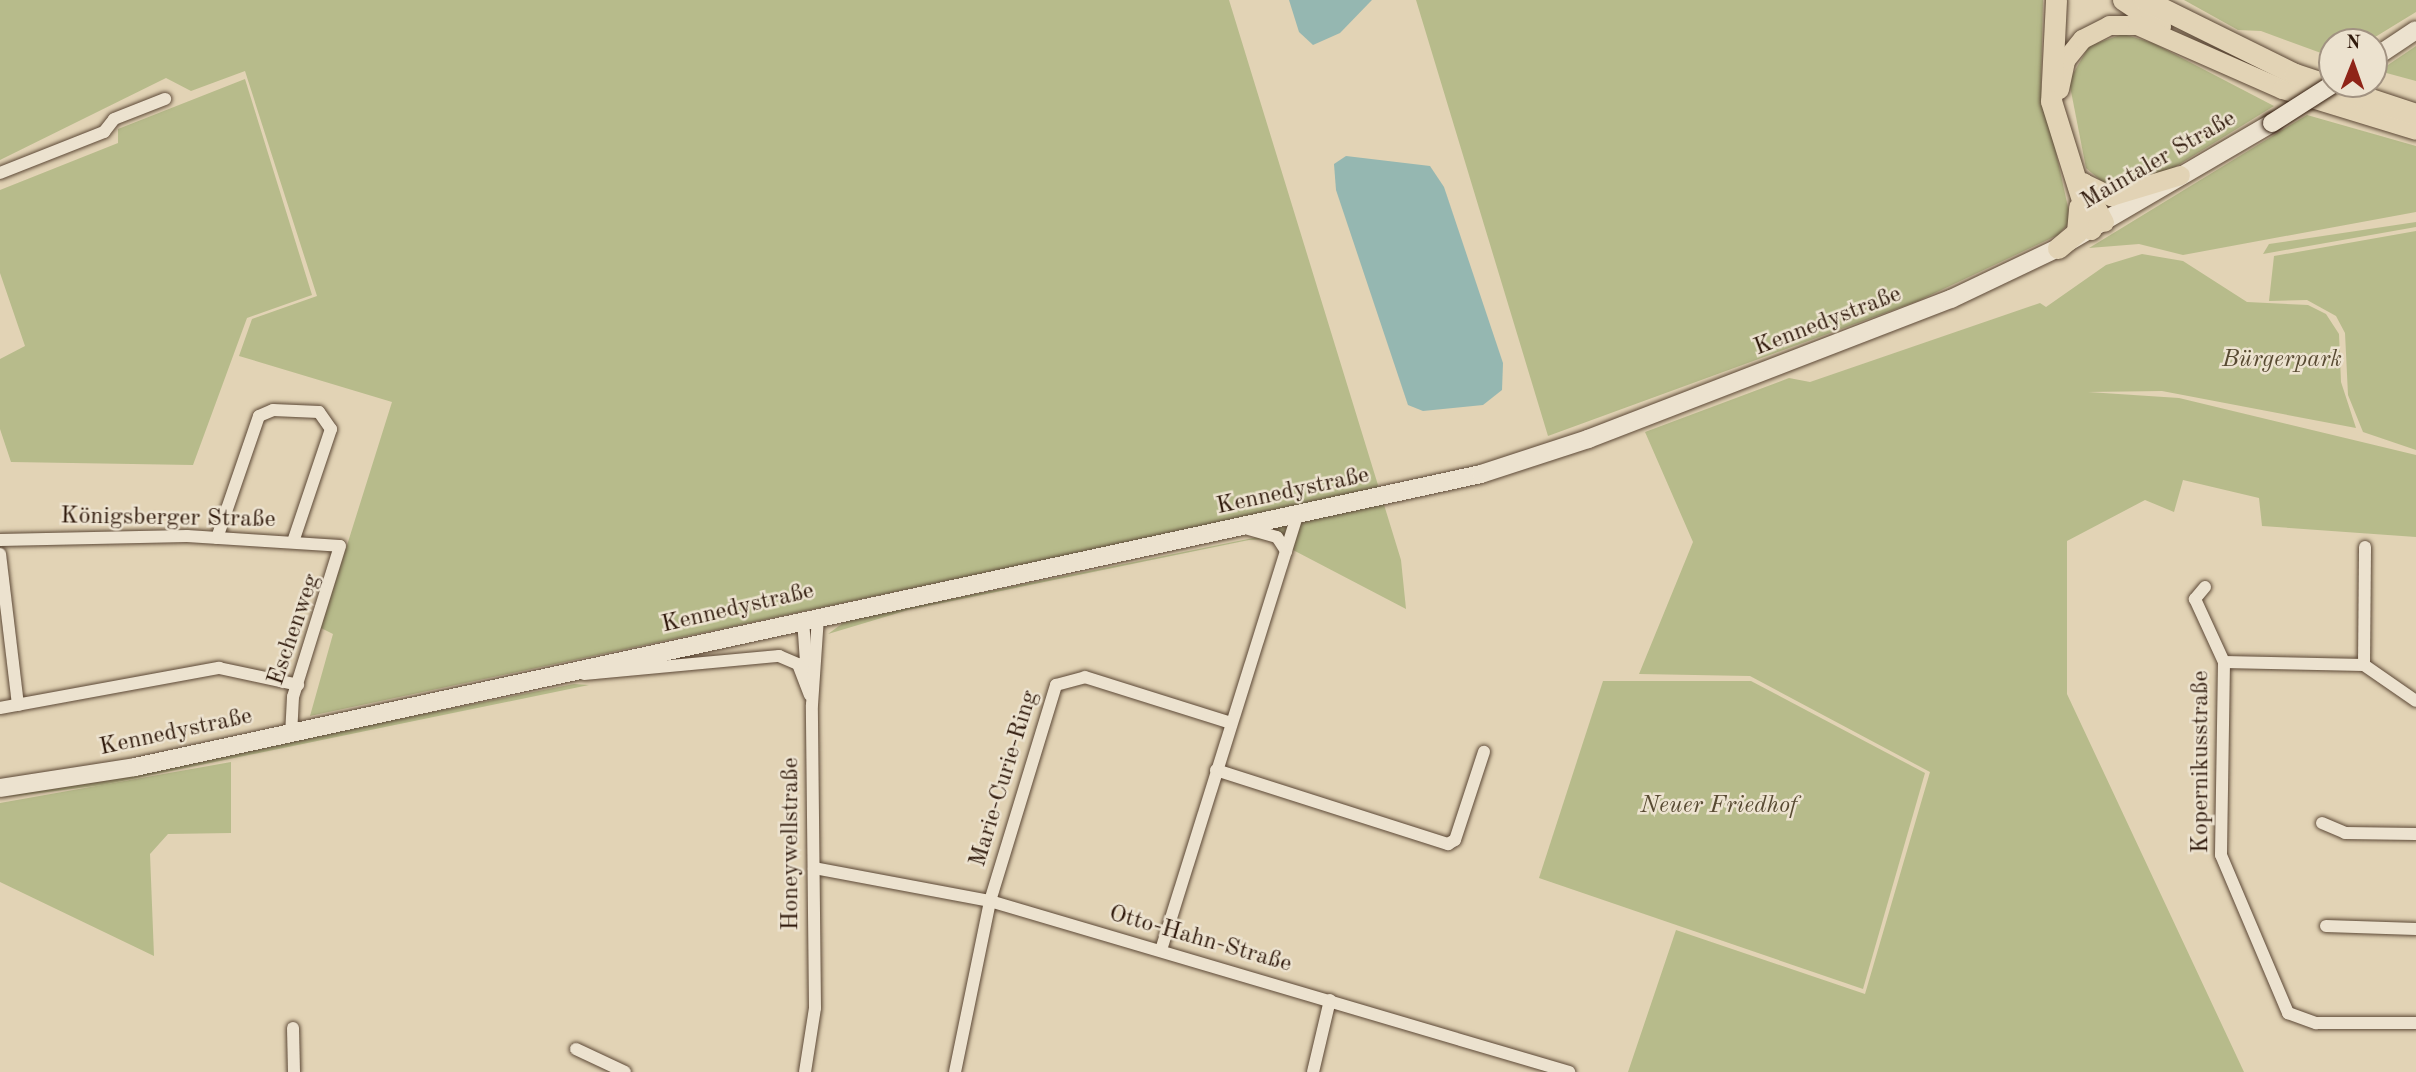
<!DOCTYPE html>
<meta charset="utf-8">
<style>
body{margin:0}
#map{position:relative;width:2416px;height:1072px;overflow:hidden;background:#e2d3b5;font-family:"Old Standard TT",serif}
div>[style]{position:absolute}
.green>*{inset:0;background:#b7bb8b}
.water>*{inset:0;background:#95b7b1}
.roads{filter:drop-shadow(0 0 2px #5c4836) drop-shadow(0 0 2px #5c4836)}
.minor>*{height:12px;margin:-6px;padding:0 6px;transform-origin:6px;border-radius:6px;background:#ece2cf}
.secondary>*{height:18px;margin:-9px;padding:0 9px;transform-origin:9px;border-radius:9px;background:#ece2cf}
.trunk>*{height:19px;margin:-9.5px;padding:0 9.5px;transform-origin:9.5px;border-radius:9.5px;background:#e2d3b5}
.motorway>*{height:21px;margin:-10.5px;padding:0 10.5px;transform-origin:10.5px;border-radius:10.5px;background:#e2d3b5}
.bridges{filter:drop-shadow(0 0 2px #301a0c) drop-shadow(0 0 2px #301a0c)}
.secondary-bridge>*{height:18px;margin:-9px;padding:0 9px;transform-origin:9px;border-radius:9px;background:#ece2cf}
span{translate:-50% -50%;white-space:nowrap;text-align:center;line-height:1.15;-webkit-text-stroke:5px #ece2cf;paint-order:stroke}
.street-label{font-size:24px;color:#301a0c}
.park-label{font-size:24px;color:#584a32;font-style:italic}
.north{position:absolute;left:2318px;top:28px;width:70px;height:70px;box-sizing:border-box;background:#ece2cf;border:2px solid #a19281;border-radius:50%;rotate:1deg;font-size:19px;font-weight:700;line-height:28px;text-align:center;color:#301a0c}
.north::after{content:'';display:block;margin:auto;width:24px;height:32px;background:#8f2418;clip-path:polygon(50% 0,100% 100%,50% 72%,0 100%)}
</style>
<div id="map">
<div class="green">
<div style="clip-path:polygon(0 0,1229px 0,1401px 560px,1406px 609px,1272px 539px,1249px 540px,908px 610px,828px 634px,847px 620px,1258px 537px,1234px 520px,310px 716px,333px 634px,321px 628px,392px 402px,239px 356px,252px 319px,317px 296px,245px 71px,191px 91px,166px 78px,0 160px)"></div>
<div style="clip-path:polygon(1416px 0,2043px 0,2041px 84px,2071px 221px,2058px 235px,1918px 301px,1548px 436px)"></div>
<div style="clip-path:polygon(2184px 0,2416px 0,2416px 12px,2367px 42px,2332px 42px,2332px 57px,2261px 31px,2238px 30px)"></div>
<div style="clip-path:polygon(2123px 34px,2153px 43px,2274px 106px,2162px 175px,2106px 185px,2086px 168px,2069px 81px,2089px 46px)"></div>
<div style="clip-path:polygon(2416px 46px,2416px 81px,2379px 71px)"></div>
<div style="clip-path:polygon(245px 79px,312px 295px,247px 318px,193px 465px,11px 462px,0 429px,0 359px,25px 346px,0 273px,0 190px,118px 143px,118px 129px)"></div>
<div style="clip-path:polygon(2307px 115px,2416px 146px,2416px 212px,2183px 255px,2139px 244px,2089px 248px)"></div>
<div style="clip-path:polygon(2416px 222px,2416px 227px,2263px 254px,2269px 244px)"></div>
<div style="clip-path:polygon(2416px 231px,2416px 450px,2363px 432px,2348px 395px,2345px 333px,2336px 316px,2307px 300px,2269px 301px,2274px 256px)"></div>
<div style="clip-path:polygon(2142px 254px,2183px 261px,2247px 302px,2308px 305px,2326px 314px,2339px 334px,2341px 382px,2356px 428px,2162px 391px,2088px 392px,2179px 398px,2416px 455px,2416px 537px,2262px 526px,2259px 498px,2183px 480px,2174px 512px,2145px 500px,2067px 541px,2067px 694px,2244px 1072px,1628px 1072px,1676px 930px,1865px 994px,1930px 772px,1750px 676px,1639px 674px,1693px 542px,1645px 432px,1789px 378px,1810px 382px,2040px 303px,2046px 307px,2106px 265px)"></div>
<div style="clip-path:polygon(1603px 681px,1751px 681px,1925px 773px,1863px 989px,1539px 878px)"></div>
<div style="clip-path:polygon(574px 684px,589px 685px,103px 785px,0 798px)"></div>
<div style="clip-path:polygon(231px 762px,231px 833px,168px 834px,150px 854px,154px 956px,0 882px,0 803px)"></div>
</div>
<div class="water">
<div style="clip-path:polygon(1289px 0,1372px 0,1340px 33px,1313px 45px,1299px 32px)"></div>
<div style="clip-path:polygon(1346px 156px,1430px 166px,1444px 187px,1503px 363px,1502px 390px,1483px 405px,1423px 411px,1408px 405px,1336px 190px,1334px 164px)"></div>
</div>
<div class="roads">
<div class="minor">
<div style="left:0;top:173px;width:112px;rotate:-21.5deg"></div>
<div style="left:104px;top:132px;width:16px;rotate:-52deg"></div>
<div style="left:114px;top:119px;width:55px;rotate:-21.4deg"></div>
<div style="left:1245px;top:528px;width:33px;rotate:16deg"></div>
<div style="left:1277px;top:537px;width:17px;rotate:57deg"></div>
<div style="left:217px;top:538px;width:129px;rotate:-71deg"></div>
<div style="left:259px;top:416px;width:15px;rotate:-23deg"></div>
<div style="left:273px;top:410px;width:46px;rotate:2.5deg"></div>
<div style="left:319px;top:412px;width:21px;rotate:55deg"></div>
<div style="left:331px;top:429px;width:119px;rotate:108.6deg"></div>
<div style="left:0;top:540px;width:187px;rotate:-1.2deg"></div>
<div style="left:187px;top:536px;width:153px;rotate:3.7deg"></div>
<div style="left:340px;top:546px;width:158px;rotate:107.3deg"></div>
<div style="left:293px;top:697px;width:37px;rotate:93deg"></div>
<div style="left:0;top:554px;width:152px;rotate:83.2deg"></div>
<div style="left:2205px;top:587px;width:16px;rotate:130deg"></div>
<div style="left:2195px;top:599px;width:69px;rotate:65.3deg"></div>
<div style="left:2224px;top:662px;width:193px;rotate:90.9deg"></div>
<div style="left:2221px;top:855px;width:172px;rotate:67deg"></div>
<div style="left:2288px;top:1013px;width:30px;rotate:20deg"></div>
<div style="left:2316px;top:1023px;width:100px"></div>
<div style="left:803px;top:619px;width:57px;rotate:86deg"></div>
<div style="left:2224px;top:662px;width:140px;rotate:1.2deg"></div>
<div style="left:2364px;top:665px;width:63px;rotate:34.7deg"></div>
<div style="left:2364px;top:665px;width:118px;rotate:-89.5deg"></div>
<div style="left:584px;top:674px;width:196px;rotate:-5.3deg"></div>
<div style="left:779px;top:656px;width:21px;rotate:23deg"></div>
<div style="left:798px;top:664px;width:33px;rotate:69deg"></div>
<div style="left:0;top:708px;width:223px;rotate:-10.4deg"></div>
<div style="left:219px;top:668px;width:81px;rotate:12.1deg"></div>
<div style="left:1216px;top:770px;width:244px;rotate:17.7deg"></div>
<div style="left:1448px;top:844px;width:8px;rotate:-30deg"></div>
<div style="left:1455px;top:840px;width:93px;rotate:-71.8deg"></div>
<div style="left:2322px;top:823px;width:25px;rotate:23deg"></div>
<div style="left:2345px;top:833px;width:71px;rotate:0.8deg"></div>
<div style="left:814px;top:868px;width:179px;rotate:10.6deg"></div>
<div style="left:990px;top:901px;width:604px;rotate:16.45deg"></div>
<div style="left:2326px;top:926px;width:90px;rotate:1.9deg"></div>
<div style="left:1161px;top:950px;width:454px;rotate:-72.6deg"></div>
<div style="left:293px;top:1028px;width:44px;rotate:88.7deg"></div>
<div style="left:576px;top:1049px;width:54px;rotate:25.1deg"></div>
<div style="left:805px;top:1072px;width:65px;rotate:-81.1deg"></div>
<div style="left:815px;top:1008px;width:303px;rotate:-90.6deg"></div>
<div style="left:812px;top:705px;width:89px;rotate:-86.1deg"></div>
<div style="left:955px;top:1072px;width:175px;rotate:-78.4deg"></div>
<div style="left:990px;top:901px;width:226px;rotate:-73deg"></div>
<div style="left:1056px;top:685px;width:30px;rotate:-15deg"></div>
<div style="left:1085px;top:677px;width:153px;rotate:17.5deg"></div>
<div style="left:1313px;top:1072px;width:74px;rotate:-76.7deg"></div>
</div>
<div class="secondary">
<div style="left:2374px;top:58px;width:50px;rotate:-33.7deg"></div>
<div style="left:0;top:788px;width:137px;rotate:-8.8deg"></div>
<div style="left:135px;top:767px;width:1378px;rotate:-12.28deg"></div>
<div style="left:1481px;top:474px;width:113px;rotate:-18.1deg"></div>
<div style="left:1588px;top:439px;width:389px;rotate:-21.1deg"></div>
<div style="left:1951px;top:299px;width:119px;rotate:-25.5deg"></div>
<div style="left:2058px;top:248px;width:248px;rotate:-30.3deg"></div>
</div>
<div class="trunk">
<div style="left:2122px;top:0;width:47px;rotate:33.7deg"></div>
<div style="left:2059px;top:89px;width:30px;rotate:-78deg"></div>
<div style="left:2065px;top:60px;width:27px;rotate:-51deg"></div>
<div style="left:2082px;top:39px;width:30px;rotate:-27deg"></div>
<div style="left:2109px;top:25px;width:28px"></div>
<div style="left:2137px;top:25px;width:158px;rotate:23.8deg"></div>
<div style="left:2282px;top:89px;width:140px;rotate:17deg"></div>
<div style="left:2083px;top:182px;width:45px;rotate:62.3deg"></div>
<div style="left:2084px;top:183px;width:30px;rotate:26deg"></div>
<div style="left:2111px;top:196px;width:72px;rotate:-16.9deg"></div>
</div>
<div class="motorway">
<div style="left:2056px;top:0;width:101px;rotate:92.8deg"></div>
<div style="left:2051px;top:101px;width:134px;rotate:72.6deg"></div>
<div style="left:2145px;top:0;width:167px;rotate:26.3deg"></div>
<div style="left:2295px;top:74px;width:127px;rotate:18.3deg"></div>
<div style="left:2058px;top:248px;width:25px;rotate:-40deg"></div>
<div style="left:2077px;top:232px;width:25px;rotate:-85deg"></div>
</div>
</div>
<div class="bridges">
<div class="secondary-bridge">
<div style="left:2272px;top:123px;width:72px;rotate:-32.6deg"></div>
</div>
</div>
<div class="street-label">
<span style="left:2159px;top:161px;rotate:-30deg">Maintaler Straße</span>
<span style="left:1828px;top:322px;rotate:-21deg">Kennedystraße</span>
<span style="left:1293px;top:492px;rotate:-12deg">Kennedystraße</span>
<span style="left:168px;top:519px;rotate:1deg">Königsberger Straße</span>
<span style="left:738px;top:609px;rotate:-13deg">Kennedystraße</span>
<span style="left:295px;top:630px;rotate:-71deg">Eschenweg</span>
<span style="left:176px;top:733px;rotate:-12deg">Kennedystraße</span>
<span style="left:2202px;top:762px;rotate:-90deg">Kopernikusstraße</span>
<span style="left:1005px;top:779px;rotate:-73deg">Marie-Curie-Ring</span>
<span style="left:792px;top:844px;rotate:-90deg">Honeywellstraße</span>
<span style="left:1200px;top:940px;rotate:16deg">Otto-Hahn-Straße</span>
</div>
<div class="park-label">
<span style="left:2282px;top:361px">Bürgerpark</span>
<span style="left:1719px;top:807px">Neuer Friedhof</span>
</div>
<div class="north">N</div>
</div>
